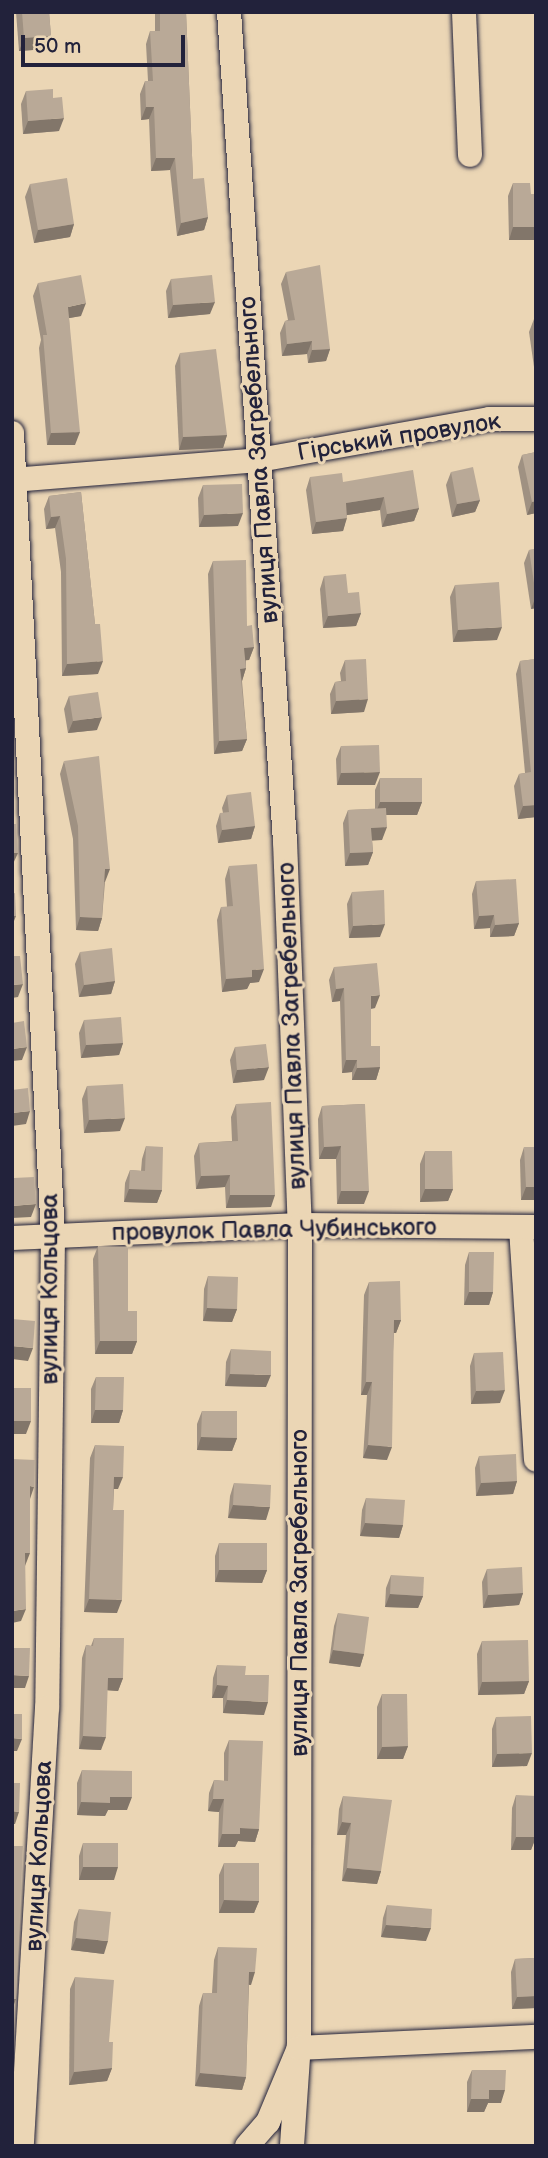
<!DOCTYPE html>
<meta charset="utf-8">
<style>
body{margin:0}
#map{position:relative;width:548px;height:2158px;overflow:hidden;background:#ebd6b5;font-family:"Balsamiq Sans",sans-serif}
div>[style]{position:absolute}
.roads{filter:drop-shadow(0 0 2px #22223b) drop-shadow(0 0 2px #22223b)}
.street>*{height:24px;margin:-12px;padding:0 12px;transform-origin:12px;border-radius:12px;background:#ebd6b5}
.wall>*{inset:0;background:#9f9182}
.shaded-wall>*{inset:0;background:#82766a}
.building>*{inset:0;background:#b9a997}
span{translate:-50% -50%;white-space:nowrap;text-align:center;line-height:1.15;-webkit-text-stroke:6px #ebd6b5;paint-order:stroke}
.street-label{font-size:24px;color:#22223b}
.frame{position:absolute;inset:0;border:14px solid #22223b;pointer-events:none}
.scale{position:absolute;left:21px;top:35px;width:164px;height:32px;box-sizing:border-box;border:4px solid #22223b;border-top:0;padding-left:9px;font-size:21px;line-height:24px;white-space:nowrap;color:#22223b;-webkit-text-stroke:5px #ebd6b5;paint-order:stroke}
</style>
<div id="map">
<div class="roads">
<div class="street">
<div style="left:229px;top:12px;width:831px;rotate:86.14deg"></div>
<div style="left:285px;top:841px;width:384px;rotate:87.8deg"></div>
<div style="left:300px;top:1225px;width:818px;rotate:90.07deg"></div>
<div style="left:299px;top:2043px;width:103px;rotate:93.9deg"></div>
<div style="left:464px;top:12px;width:143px;rotate:87.6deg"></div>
<div style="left:12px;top:433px;width:804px;rotate:87.08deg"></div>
<div style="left:53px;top:1236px;width:472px;rotate:90.7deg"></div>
<div style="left:47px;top:1708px;width:439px;rotate:93.3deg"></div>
<div style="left:12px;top:480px;width:248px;rotate:-4.6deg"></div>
<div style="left:259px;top:460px;width:234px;rotate:-10.1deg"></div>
<div style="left:489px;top:419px;width:47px"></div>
<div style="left:521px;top:1228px;width:232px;rotate:86.3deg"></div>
<div style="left:12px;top:1238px;width:288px;rotate:-2.6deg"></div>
<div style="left:300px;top:1225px;width:236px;rotate:0.5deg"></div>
<div style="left:247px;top:2146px;width:32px;rotate:-49deg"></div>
<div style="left:268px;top:2122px;width:80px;rotate:-67.3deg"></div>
<div style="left:299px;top:2048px;width:237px;rotate:-2.7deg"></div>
</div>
</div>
<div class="wall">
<div style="clip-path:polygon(16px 12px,49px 12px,51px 36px,47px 49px,19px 51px)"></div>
<div style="clip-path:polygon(155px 12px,186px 12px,193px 179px,208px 217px,204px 230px,177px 236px,170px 170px,151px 171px,149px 119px,141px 120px,140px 94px,145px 81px,148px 81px,146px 44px,150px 31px,155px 31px)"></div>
<div style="clip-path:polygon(26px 91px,59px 131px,23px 134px,21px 104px)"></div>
<div style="clip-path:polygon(513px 183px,531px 194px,536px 194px,536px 240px,509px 240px,508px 196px)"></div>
<div style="clip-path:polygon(30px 184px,74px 224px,70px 237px,34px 243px,25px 197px)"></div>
<div style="clip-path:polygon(286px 272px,330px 349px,326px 361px,308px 363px,307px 354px,282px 356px,280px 333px,285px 321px,288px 320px,281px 284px)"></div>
<div style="clip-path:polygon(171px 279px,210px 314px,168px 318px,166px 291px)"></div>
<div style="clip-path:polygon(38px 283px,81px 316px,69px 318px,75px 445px,47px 445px,39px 348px,41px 340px,33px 296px)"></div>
<div style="clip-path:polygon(534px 319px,536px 319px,535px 374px,529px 332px)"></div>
<div style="clip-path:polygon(180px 353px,227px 435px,223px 448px,179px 450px,175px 366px)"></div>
<div style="clip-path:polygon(536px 452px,536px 513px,527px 515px,518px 467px,522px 455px)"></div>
<div style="clip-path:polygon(451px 472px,480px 500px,475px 512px,452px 517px,446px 485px)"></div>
<div style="clip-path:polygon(310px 477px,343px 482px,419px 508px,414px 521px,382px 527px,380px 510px,347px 515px,343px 531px,312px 534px,306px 490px)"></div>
<div style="clip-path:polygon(203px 485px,238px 526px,199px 527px,198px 498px)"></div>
<div style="clip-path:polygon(81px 492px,95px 624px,98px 674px,62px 676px,61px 572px,55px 528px,46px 529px,44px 509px,49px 496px)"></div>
<div style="clip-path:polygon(536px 549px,536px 608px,531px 609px,524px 563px,529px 550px)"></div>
<div style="clip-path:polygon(213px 561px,247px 626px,254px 647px,249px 660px,246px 660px,246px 668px,242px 681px,247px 739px,242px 751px,214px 754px,208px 574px)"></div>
<div style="clip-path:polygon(324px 576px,348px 593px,361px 613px,356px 626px,323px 628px,320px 589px)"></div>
<div style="clip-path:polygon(455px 585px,497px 640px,453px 642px,450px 597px)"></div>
<div style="clip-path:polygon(536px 659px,536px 817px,518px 819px,514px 786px,519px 774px,525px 773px,516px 674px,520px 661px)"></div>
<div style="clip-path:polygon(345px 660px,364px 712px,331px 714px,330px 694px,335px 682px,341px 681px,340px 673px)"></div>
<div style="clip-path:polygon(69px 696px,97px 730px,68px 733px,64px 709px)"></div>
<div style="clip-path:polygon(341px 746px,375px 785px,337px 785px,336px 759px)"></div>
<div style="clip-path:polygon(64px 761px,105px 882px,102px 918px,98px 931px,76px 930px,73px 839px,60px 774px)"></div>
<div style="clip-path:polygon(380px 778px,422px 802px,417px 815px,386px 815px,382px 840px,372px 840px,373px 852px,368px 865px,345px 866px,343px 823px,348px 810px,375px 809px,375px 790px)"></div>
<div style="clip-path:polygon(227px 795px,255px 826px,251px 839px,218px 843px,216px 826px,220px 813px,223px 813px,222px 808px)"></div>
<div style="clip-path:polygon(229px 866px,259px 982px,250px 983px,247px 989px,222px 992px,217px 920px,221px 907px,227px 907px,225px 879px)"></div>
<div style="clip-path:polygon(476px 881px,519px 923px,514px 936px,490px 937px,490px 928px,474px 929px,472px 894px)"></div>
<div style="clip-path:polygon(352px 892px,380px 937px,349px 938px,347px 904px)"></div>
<div style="clip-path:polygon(80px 952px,115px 981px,111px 994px,79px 997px,75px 964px)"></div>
<div style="clip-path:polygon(334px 967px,375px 1008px,371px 1009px,371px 1046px,380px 1067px,376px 1080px,352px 1080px,352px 1072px,342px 1073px,340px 1001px,332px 1002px,329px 980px)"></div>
<div style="clip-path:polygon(84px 1020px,123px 1043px,119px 1055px,81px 1058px,79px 1033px)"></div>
<div style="clip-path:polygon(235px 1047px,264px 1080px,233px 1083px,230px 1060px)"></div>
<div style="clip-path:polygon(87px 1086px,120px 1131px,84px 1133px,82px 1099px)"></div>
<div style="clip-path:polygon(236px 1104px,271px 1207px,226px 1208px,225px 1187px,196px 1189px,194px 1156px,199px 1143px,232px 1141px,231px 1117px)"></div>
<div style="clip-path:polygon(365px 1104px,364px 1204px,337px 1204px,336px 1159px,319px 1159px,318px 1119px,322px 1106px)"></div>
<div style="clip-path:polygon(146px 1146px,162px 1190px,157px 1203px,124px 1202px,125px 1183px,130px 1170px,141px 1171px,142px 1159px)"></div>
<div style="clip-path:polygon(524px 1147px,536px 1200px,521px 1200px,520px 1160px)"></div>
<div style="clip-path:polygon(425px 1151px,453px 1189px,448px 1201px,420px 1202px,420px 1164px)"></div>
<div style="clip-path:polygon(98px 1246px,128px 1311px,137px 1341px,132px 1354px,95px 1354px,93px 1259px)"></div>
<div style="clip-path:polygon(469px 1252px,493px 1292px,489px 1305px,464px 1305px,465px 1265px)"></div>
<div style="clip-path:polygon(208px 1276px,237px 1309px,232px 1322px,203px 1321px,204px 1289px)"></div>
<div style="clip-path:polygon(369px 1282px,401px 1320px,396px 1333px,394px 1333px,387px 1460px,363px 1458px,367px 1395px,361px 1395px,364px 1295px)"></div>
<div style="clip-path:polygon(231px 1349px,266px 1387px,225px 1386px,226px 1362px)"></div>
<div style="clip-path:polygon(474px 1353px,500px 1403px,471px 1404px,470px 1366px)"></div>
<div style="clip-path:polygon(96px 1377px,123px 1410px,119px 1423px,91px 1423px,91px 1389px)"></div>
<div style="clip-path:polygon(202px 1411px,237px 1438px,232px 1451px,197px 1450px,197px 1424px)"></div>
<div style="clip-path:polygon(95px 1445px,118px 1489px,114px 1489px,113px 1510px,117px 1613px,84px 1612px,90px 1458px)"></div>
<div style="clip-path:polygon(479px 1456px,517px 1481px,513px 1494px,476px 1496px,475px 1468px)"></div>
<div style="clip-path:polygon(234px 1483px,266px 1520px,228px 1518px,230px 1496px)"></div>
<div style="clip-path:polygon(366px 1498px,403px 1525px,399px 1538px,360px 1536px,362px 1510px)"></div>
<div style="clip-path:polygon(219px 1543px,267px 1570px,262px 1583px,215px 1582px,215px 1556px)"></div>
<div style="clip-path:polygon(487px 1569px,523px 1593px,519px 1605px,483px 1608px,482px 1582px)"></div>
<div style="clip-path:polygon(391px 1575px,423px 1596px,418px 1608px,385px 1607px,386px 1588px)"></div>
<div style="clip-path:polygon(338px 1613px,364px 1654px,360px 1667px,329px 1663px,334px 1626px)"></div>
<div style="clip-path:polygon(94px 1638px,123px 1678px,118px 1691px,107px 1690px,101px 1750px,79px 1749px,82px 1658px,86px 1645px,91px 1646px)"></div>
<div style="clip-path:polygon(482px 1641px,529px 1681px,524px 1694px,478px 1695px,477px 1654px)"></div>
<div style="clip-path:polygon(217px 1665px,264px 1715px,223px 1713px,223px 1698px,212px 1698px,213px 1678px)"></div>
<div style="clip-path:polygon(382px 1694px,408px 1746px,403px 1759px,377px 1759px,377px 1707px)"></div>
<div style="clip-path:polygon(496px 1717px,527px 1766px,492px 1767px,492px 1729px)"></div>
<div style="clip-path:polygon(229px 1740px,259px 1829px,255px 1842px,238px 1841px,235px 1847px,218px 1847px,219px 1812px,208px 1811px,209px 1793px,214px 1780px,224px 1781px,224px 1753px)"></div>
<div style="clip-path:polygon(82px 1770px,127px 1810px,108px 1810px,105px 1816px,77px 1815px,77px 1783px)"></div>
<div style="clip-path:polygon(516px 1795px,536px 1837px,531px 1850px,511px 1850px,512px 1808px)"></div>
<div style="clip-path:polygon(343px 1796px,381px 1871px,377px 1884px,342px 1881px,346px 1835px,337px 1835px,339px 1809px)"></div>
<div style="clip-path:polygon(83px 1843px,114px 1880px,79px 1880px,79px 1856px)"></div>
<div style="clip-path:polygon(224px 1863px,259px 1901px,254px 1913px,219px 1913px,219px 1875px)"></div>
<div style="clip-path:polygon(387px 1905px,426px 1941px,381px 1937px,383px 1918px)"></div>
<div style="clip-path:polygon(79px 1909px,104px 1954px,71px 1950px,74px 1922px)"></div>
<div style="clip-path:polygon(218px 1947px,251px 1985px,249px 1985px,246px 2077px,242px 2090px,195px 2086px,199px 2006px,203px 1993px,212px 1993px,214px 1960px)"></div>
<div style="clip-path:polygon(536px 1958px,536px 2008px,512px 2009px,511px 1972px,515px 1959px)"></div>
<div style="clip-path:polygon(75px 1977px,109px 2042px,112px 2068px,107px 2081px,69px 2085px,70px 1989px)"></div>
<div style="clip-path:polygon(472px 2070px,501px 2103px,488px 2103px,484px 2112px,467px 2112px,467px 2082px)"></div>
</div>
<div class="shaded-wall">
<div style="clip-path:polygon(51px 36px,47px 49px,19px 51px,24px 38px)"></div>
<div style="clip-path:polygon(146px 107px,154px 107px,149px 119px,141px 120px)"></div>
<div style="clip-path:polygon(64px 118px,59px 131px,23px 134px,28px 121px)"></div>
<div style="clip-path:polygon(156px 158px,175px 158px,170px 170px,151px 171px)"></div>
<div style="clip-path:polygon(208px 217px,204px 230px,177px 236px,181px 223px)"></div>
<div style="clip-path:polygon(74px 224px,70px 237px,34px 243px,38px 230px)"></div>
<div style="clip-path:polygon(513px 227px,536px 227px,536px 240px,509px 240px)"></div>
<div style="clip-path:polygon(215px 302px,210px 314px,168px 318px,173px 305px)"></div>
<div style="clip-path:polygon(86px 303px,81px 316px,64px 319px,68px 307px)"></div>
<div style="clip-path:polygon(312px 341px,307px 354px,282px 356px,287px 344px)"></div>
<div style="clip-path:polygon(330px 349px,326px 361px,308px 363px,312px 350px)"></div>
<div style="clip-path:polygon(80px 432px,75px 445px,47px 445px,51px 433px)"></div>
<div style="clip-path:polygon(227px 435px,223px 448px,179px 450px,183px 437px)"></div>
<div style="clip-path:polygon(384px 497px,380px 510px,341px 516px,346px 503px)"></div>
<div style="clip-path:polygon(480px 500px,475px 512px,452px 517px,457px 504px)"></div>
<div style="clip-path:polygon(536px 501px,536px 513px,527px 515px,532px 502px)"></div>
<div style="clip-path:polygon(419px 508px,414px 521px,382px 527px,387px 514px)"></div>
<div style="clip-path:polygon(243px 513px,238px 526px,199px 527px,204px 515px)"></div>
<div style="clip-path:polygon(60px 516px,55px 528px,46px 529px,51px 517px)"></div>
<div style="clip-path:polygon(347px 518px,343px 531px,312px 534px,316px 522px)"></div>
<div style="clip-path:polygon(536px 596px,536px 608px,531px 609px)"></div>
<div style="clip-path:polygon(361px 613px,356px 626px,323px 628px,328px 616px)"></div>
<div style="clip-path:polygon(502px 627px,497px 640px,453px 642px,458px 630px)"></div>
<div style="clip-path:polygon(254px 647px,249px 660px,240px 661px,244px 648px)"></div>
<div style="clip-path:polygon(103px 661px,98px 674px,62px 676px,67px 664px)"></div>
<div style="clip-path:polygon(246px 668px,242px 681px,240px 669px)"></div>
<div style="clip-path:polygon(368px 699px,364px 712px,331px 714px,336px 701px)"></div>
<div style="clip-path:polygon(102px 717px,97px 730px,68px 733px,73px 721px)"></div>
<div style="clip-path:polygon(247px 739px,242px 751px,214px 754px,219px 741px)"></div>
<div style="clip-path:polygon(380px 772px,375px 785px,337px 785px,341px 773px)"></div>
<div style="clip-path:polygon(380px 802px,422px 802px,417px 815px,375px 815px)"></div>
<div style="clip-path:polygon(536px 805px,536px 817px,518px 819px,523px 806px)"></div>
<div style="clip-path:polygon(255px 826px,251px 839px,218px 843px,222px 830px)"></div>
<div style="clip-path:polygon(387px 827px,382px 840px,367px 841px,371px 828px)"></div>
<div style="clip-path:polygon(373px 852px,368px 865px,345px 866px,350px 853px)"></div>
<div style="clip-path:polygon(12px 853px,18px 853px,12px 866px)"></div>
<div style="clip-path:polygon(105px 869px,110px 869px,105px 882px,100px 882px)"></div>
<div style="clip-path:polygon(494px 915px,490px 928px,474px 929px,479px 916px)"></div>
<div style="clip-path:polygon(12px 916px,16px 916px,12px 926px)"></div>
<div style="clip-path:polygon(80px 917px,102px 918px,98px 931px,76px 930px)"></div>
<div style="clip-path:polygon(519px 923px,514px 936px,490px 937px,495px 925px)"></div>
<div style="clip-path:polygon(385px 924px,380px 937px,349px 938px,353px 926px)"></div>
<div style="clip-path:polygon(264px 969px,259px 982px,250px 983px,247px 989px,222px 992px,226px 979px,252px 970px)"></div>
<div style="clip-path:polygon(115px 981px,111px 994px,79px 997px,84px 985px)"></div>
<div style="clip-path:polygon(23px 984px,18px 997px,12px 998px,12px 985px)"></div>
<div style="clip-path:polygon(344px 988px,340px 1001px,332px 1002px,336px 989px)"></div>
<div style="clip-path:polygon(380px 995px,375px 1008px,367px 1009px,371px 996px)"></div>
<div style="clip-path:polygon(123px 1043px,119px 1055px,81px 1058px,86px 1045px)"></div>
<div style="clip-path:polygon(27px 1047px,22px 1060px,12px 1061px,12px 1049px)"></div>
<div style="clip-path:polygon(346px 1060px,357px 1060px,352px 1072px,342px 1073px)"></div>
<div style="clip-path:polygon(269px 1067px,264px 1080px,233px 1083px,237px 1070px)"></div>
<div style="clip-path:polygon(380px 1067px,376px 1080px,352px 1080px,357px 1068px)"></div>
<div style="clip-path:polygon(30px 1111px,26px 1124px,12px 1126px,12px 1113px)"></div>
<div style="clip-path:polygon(125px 1118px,120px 1131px,84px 1133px,89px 1120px)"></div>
<div style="clip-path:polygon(341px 1146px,336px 1159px,319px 1159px,324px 1147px)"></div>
<div style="clip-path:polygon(230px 1175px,225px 1187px,196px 1189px,201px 1176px)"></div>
<div style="clip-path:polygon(526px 1187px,536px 1187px,536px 1200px,521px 1200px)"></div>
<div style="clip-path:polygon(129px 1189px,162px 1190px,157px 1203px,124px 1202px)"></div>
<div style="clip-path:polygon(425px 1189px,453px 1189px,448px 1201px,420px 1202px)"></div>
<div style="clip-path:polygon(341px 1191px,369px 1191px,364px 1204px,337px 1204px)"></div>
<div style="clip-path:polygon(230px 1195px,275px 1195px,271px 1207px,226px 1208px)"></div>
<div style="clip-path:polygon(36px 1204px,31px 1217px,12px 1218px,12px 1206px)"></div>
<div style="clip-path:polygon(469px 1292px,493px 1292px,489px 1305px,464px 1305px)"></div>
<div style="clip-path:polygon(207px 1308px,237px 1309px,232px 1322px,203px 1321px)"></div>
<div style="clip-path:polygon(394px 1320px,401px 1320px,396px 1333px,389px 1333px)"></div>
<div style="clip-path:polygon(100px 1341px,137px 1341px,132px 1354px,95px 1354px)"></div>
<div style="clip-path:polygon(12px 1346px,33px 1348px,28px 1361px,12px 1359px)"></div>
<div style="clip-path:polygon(230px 1374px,271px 1375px,266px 1387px,225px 1386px)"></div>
<div style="clip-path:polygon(366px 1382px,372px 1382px,367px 1395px,361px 1395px)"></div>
<div style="clip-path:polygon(505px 1390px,500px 1403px,471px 1404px,476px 1391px)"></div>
<div style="clip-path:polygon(95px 1410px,123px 1410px,119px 1423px,91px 1423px)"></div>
<div style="clip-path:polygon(12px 1421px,31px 1421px,26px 1434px,12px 1434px)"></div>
<div style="clip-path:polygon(201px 1437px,237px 1438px,232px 1451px,197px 1450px)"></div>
<div style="clip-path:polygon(368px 1445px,392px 1447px,387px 1460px,363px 1458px)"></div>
<div style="clip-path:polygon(114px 1477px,123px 1477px,118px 1489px,109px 1489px)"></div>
<div style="clip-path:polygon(517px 1481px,513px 1494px,476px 1496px,481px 1483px)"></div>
<div style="clip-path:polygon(30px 1486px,34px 1487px,30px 1499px)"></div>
<div style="clip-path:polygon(233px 1505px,270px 1507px,266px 1520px,228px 1518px)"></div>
<div style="clip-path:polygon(365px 1523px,403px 1525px,399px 1538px,360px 1536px)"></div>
<div style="clip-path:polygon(25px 1553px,30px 1553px,25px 1566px)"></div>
<div style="clip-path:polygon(219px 1570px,267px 1570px,262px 1583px,215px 1582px)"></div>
<div style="clip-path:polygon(523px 1593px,519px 1605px,483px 1608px,488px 1595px)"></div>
<div style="clip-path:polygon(390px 1594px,423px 1596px,418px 1608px,385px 1607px)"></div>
<div style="clip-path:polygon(89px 1599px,122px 1600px,117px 1613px,84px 1612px)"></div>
<div style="clip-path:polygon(26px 1609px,21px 1621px,12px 1623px,12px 1611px)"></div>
<div style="clip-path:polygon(333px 1650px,364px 1654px,360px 1667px,329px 1663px)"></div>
<div style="clip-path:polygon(12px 1675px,29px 1676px,25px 1688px,12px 1688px)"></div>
<div style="clip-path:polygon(108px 1678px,123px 1678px,118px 1691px,103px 1690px)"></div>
<div style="clip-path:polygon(529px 1681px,524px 1694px,478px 1695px,482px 1682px)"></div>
<div style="clip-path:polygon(217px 1685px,228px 1686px,223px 1698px,212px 1698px)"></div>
<div style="clip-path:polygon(227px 1700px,268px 1702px,264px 1715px,223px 1713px)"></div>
<div style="clip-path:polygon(83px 1736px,106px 1737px,101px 1750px,79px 1749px)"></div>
<div style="clip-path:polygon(12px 1738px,22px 1739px,17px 1751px,12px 1751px)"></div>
<div style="clip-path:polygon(408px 1746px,403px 1759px,377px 1759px,382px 1747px)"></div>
<div style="clip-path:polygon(532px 1753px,527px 1766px,492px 1767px,497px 1754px)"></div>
<div style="clip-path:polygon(110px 1797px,132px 1797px,127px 1810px,108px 1810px,105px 1816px,77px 1815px,81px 1802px)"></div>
<div style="clip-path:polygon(213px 1799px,224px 1799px,219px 1812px,208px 1811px)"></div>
<div style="clip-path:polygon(12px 1811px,19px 1812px,15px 1824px,12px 1824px)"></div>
<div style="clip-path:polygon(342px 1822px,351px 1823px,346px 1835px,337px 1835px)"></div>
<div style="clip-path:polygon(240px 1828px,259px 1829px,255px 1842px,238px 1841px,235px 1847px,218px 1847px,222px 1834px)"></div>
<div style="clip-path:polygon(516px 1837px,536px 1837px,531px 1850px,511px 1850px)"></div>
<div style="clip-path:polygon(83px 1867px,118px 1867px,114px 1880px,79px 1880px)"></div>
<div style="clip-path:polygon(347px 1868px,381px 1871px,377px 1884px,342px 1881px)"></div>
<div style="clip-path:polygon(224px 1900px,259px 1901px,254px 1913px,219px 1913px)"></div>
<div style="clip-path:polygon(386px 1925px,431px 1928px,426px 1941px,381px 1937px)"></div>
<div style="clip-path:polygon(76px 1938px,108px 1941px,104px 1954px,71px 1950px)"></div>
<div style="clip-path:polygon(249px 1972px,255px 1972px,251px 1985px,245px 1984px)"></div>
<div style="clip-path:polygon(536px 1996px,536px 2008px,512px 2009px,517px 1997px)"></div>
<div style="clip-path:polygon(12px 1999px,16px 1999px,12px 2010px)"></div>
<div style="clip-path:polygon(112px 2068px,107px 2081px,69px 2085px,74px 2072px)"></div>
<div style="clip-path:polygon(200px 2073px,246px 2077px,242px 2090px,195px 2086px)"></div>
<div style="clip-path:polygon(489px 2090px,505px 2090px,501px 2103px,488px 2103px,484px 2112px,467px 2112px,471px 2099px)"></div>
</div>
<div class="building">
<div style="clip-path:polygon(22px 12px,49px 12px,51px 36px,24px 38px)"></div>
<div style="clip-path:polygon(160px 12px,186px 12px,193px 179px,204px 178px,208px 217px,181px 223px,175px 158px,156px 158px,154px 107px,146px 107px,145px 81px,153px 81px,150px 31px,160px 31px)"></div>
<div style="clip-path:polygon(53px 89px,53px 98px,62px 97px,64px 118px,28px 121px,26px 91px)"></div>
<div style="clip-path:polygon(67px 178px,74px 224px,38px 230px,30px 184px)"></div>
<div style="clip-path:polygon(513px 183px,530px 183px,531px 194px,536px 194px,536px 227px,513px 227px)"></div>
<div style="clip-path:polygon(320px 265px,330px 349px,312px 350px,312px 341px,287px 344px,285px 321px,295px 320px,286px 272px)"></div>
<div style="clip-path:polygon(81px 275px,86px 303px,68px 307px,80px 432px,51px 433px,43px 335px,47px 335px,38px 283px)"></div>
<div style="clip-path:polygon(212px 275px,215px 302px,173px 305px,171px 279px)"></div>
<div style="clip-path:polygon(534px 319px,536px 319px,536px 334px)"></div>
<div style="clip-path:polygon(216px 349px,227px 435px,183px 437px,180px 353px)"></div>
<div style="clip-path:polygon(536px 452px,536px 501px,532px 502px,522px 455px)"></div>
<div style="clip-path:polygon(473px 467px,480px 500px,457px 504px,451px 472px)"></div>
<div style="clip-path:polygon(413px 470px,419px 508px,387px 514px,384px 497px,346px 503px,347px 518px,316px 522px,310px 477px,342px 473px,343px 482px)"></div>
<div style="clip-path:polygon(242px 484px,243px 513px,204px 515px,203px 485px)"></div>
<div style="clip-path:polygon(81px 492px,95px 624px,100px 624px,103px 661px,67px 664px,66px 559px,60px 516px,51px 517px,49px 496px)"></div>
<div style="clip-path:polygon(536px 549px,536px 596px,529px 550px)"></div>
<div style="clip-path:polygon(246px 560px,247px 626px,252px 625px,254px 647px,244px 648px,246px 668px,240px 669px,247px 739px,219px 741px,213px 561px)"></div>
<div style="clip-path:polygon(346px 574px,348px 593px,359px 592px,361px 613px,328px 616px,324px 576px)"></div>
<div style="clip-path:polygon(499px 582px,502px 627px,458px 630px,455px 585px)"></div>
<div style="clip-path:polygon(366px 659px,368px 699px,336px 701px,335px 682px,346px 681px,345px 660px)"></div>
<div style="clip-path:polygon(536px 659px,536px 805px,523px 806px,519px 774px,531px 772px,520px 661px)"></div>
<div style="clip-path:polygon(98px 692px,102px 717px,73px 721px,69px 696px)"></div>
<div style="clip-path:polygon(379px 745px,380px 772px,341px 773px,341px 746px)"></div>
<div style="clip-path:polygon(99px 756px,110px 869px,105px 869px,102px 918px,80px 917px,78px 826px,64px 761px)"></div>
<div style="clip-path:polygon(380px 778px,422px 778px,422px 802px,380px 802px)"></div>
<div style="clip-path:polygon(251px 792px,255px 826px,222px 830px,220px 813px,229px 812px,227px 795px)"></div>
<div style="clip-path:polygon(386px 808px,387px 827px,371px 828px,373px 852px,350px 853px,348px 810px)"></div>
<div style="clip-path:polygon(12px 824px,16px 824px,18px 853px,12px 853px)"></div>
<div style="clip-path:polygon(257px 864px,264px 969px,252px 970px,252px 977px,226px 979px,221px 907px,233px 906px,229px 866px)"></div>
<div style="clip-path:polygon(516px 879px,519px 923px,495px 925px,494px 915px,479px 916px,476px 881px)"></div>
<div style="clip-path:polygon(384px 890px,385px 924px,353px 926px,352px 892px)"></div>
<div style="clip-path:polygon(15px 893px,16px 916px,12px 916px,12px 894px)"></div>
<div style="clip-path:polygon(112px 948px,115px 981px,84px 985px,80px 952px)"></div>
<div style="clip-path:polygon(12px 956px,20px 956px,23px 984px,12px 985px)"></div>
<div style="clip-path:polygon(377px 963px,380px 995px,371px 996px,371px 1046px,380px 1046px,380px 1067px,357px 1068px,357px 1060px,346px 1060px,344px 988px,336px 989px,334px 967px)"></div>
<div style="clip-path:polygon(121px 1017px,123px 1043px,86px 1045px,84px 1020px)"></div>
<div style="clip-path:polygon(24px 1021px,27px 1047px,12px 1049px,12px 1023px)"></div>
<div style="clip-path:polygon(266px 1044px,269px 1067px,237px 1070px,235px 1047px)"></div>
<div style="clip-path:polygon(123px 1084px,125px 1118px,89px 1120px,87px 1086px)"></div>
<div style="clip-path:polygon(28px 1088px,30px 1111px,12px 1113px,12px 1090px)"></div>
<div style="clip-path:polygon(271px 1102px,275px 1195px,230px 1195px,230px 1175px,201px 1176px,199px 1143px,238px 1141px,236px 1104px)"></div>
<div style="clip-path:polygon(365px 1104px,369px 1191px,341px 1191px,341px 1146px,324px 1147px,322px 1106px)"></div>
<div style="clip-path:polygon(146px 1146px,163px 1147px,162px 1190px,129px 1189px,130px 1170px,145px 1171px)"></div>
<div style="clip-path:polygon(524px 1147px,536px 1147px,536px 1187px,526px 1187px)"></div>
<div style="clip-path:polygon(425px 1151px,452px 1151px,453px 1189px,425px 1189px)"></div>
<div style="clip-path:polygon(12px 1163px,14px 1178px,34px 1177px,36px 1204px,12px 1206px)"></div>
<div style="clip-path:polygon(98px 1246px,128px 1247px,128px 1311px,137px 1311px,137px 1341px,100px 1341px)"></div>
<div style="clip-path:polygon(469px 1252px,494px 1252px,493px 1292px,469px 1292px)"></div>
<div style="clip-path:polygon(208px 1276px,238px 1277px,237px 1309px,207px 1308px)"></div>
<div style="clip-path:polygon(400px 1281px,401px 1320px,394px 1320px,392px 1447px,368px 1445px,372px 1382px,366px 1382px,369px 1282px)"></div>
<div style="clip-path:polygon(12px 1319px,35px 1321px,33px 1348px,12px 1346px)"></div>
<div style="clip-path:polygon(231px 1349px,271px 1351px,271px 1375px,230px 1374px)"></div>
<div style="clip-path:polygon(503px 1352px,505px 1390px,476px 1391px,474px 1353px)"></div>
<div style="clip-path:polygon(96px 1377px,124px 1377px,123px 1410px,95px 1410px)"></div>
<div style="clip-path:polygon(12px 1388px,31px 1388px,31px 1421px,12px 1421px)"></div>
<div style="clip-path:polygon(202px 1411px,237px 1411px,237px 1438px,201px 1437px)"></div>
<div style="clip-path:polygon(95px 1445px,124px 1446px,123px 1477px,114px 1477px,113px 1510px,124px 1510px,122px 1600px,89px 1599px)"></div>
<div style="clip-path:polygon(516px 1454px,517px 1481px,481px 1483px,479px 1456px)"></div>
<div style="clip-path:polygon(12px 1459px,35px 1460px,34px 1487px,30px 1486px,30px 1553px,25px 1553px,26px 1609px,12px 1611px)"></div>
<div style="clip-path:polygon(234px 1483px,271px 1485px,270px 1507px,233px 1505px)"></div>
<div style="clip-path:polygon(366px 1498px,405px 1500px,403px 1525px,365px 1523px)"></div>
<div style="clip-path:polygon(219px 1543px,267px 1543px,267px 1570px,219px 1570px)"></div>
<div style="clip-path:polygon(522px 1567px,523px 1593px,488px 1595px,487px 1569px)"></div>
<div style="clip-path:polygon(391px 1575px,424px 1577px,423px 1596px,390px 1594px)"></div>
<div style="clip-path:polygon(338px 1613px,369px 1617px,364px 1654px,333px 1650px)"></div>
<div style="clip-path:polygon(94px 1638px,124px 1638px,123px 1678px,108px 1678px,106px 1737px,83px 1736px,86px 1645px,93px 1646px)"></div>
<div style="clip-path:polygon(528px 1640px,529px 1681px,482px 1682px,482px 1641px)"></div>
<div style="clip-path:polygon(12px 1648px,30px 1648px,29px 1676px,12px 1675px)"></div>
<div style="clip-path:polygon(217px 1665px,246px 1666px,245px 1675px,269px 1675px,268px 1702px,227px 1700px,228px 1686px,217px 1685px)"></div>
<div style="clip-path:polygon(382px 1694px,407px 1694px,408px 1746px,382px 1747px)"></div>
<div style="clip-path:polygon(12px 1714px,22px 1714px,22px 1739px,12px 1738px)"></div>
<div style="clip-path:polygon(531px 1716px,532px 1753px,497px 1754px,496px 1717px)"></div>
<div style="clip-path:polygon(229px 1740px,263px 1741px,259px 1829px,240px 1828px,240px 1834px,222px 1834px,224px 1799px,213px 1799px,214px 1780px,228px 1781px)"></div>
<div style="clip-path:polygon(82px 1770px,132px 1771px,132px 1797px,110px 1797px,110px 1803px,81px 1802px)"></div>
<div style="clip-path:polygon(12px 1783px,20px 1783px,19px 1812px,12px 1811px)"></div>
<div style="clip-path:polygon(516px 1795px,536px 1796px,536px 1837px,516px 1837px)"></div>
<div style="clip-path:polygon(343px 1796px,392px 1800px,381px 1871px,347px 1868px,351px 1823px,342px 1822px)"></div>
<div style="clip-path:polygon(83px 1843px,118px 1843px,118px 1867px,83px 1867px)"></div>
<div style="clip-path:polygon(12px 1846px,23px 1846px,16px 1999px,12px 1999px)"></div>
<div style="clip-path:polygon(224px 1863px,259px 1863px,259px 1901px,224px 1900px)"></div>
<div style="clip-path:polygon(387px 1905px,432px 1909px,431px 1928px,386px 1925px)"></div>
<div style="clip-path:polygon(79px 1909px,111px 1912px,108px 1941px,76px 1938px)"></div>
<div style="clip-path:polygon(218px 1947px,257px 1948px,255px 1972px,249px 1972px,246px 2077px,200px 2073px,203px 1993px,217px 1993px)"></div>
<div style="clip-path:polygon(536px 1958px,536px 1996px,517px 1997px,515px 1959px)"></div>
<div style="clip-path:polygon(75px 1977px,114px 1980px,109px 2042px,113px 2042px,112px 2068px,74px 2072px)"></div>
<div style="clip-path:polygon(472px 2070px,506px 2070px,505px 2090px,489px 2090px,489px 2099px,471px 2099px)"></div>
</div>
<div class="street-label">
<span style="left:399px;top:437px;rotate:-9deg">Гірський провулок</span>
<span style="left:259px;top:460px;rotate:-94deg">вулиця Павла Загребельного</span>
<span style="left:292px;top:1026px;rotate:-92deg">вулиця Павла Загребельного</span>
<span style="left:274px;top:1230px;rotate:-1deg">провулок Павла Чубинського</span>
<span style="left:50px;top:1289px;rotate:-90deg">вулиця Кольцова</span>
<span style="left:300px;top:1593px;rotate:-90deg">вулиця Павла Загребельного</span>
<span style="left:39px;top:1856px;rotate:-87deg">вулиця Кольцова</span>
</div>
<div class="frame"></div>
<div class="scale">50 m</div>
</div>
